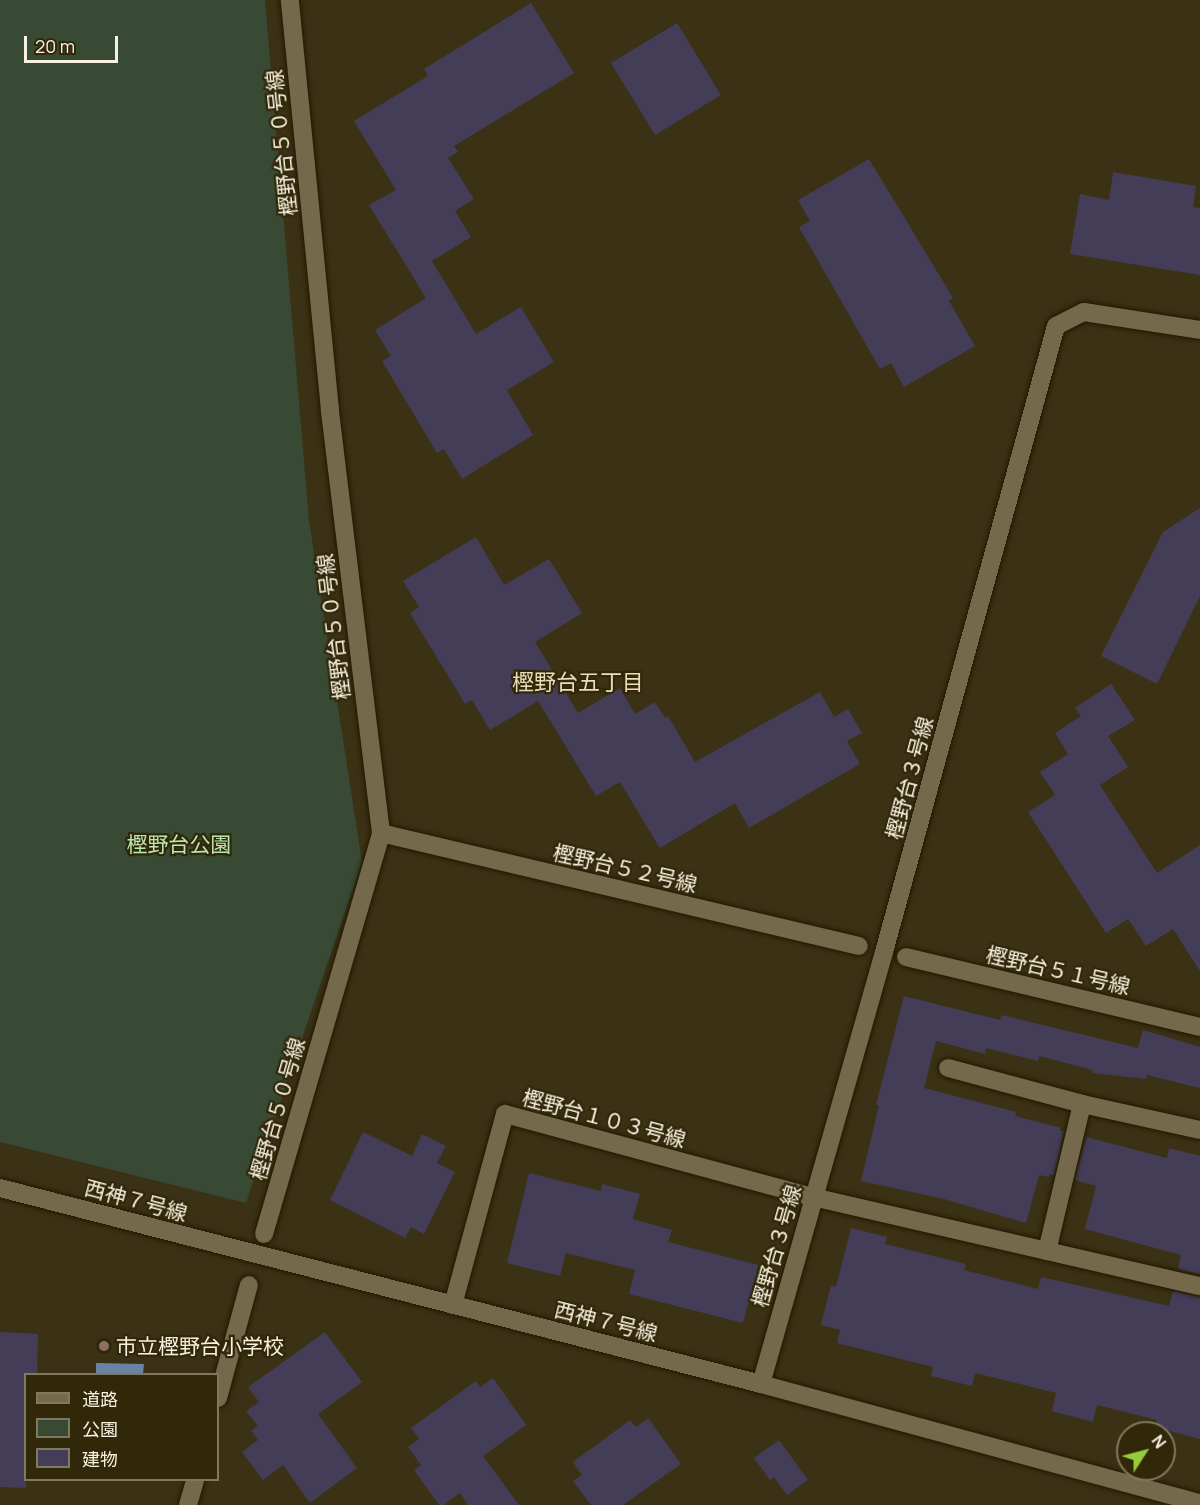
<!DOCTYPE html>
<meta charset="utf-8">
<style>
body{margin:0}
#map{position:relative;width:1200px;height:1505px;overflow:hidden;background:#3b3114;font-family:Manrope,"Noto Sans JP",sans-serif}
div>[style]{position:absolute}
.green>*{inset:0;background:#384934}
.water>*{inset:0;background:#6a83a4}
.building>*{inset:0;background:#443d58}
.roads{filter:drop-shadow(0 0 2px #221800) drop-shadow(0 0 2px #221800)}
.pedestrian>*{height:18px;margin:-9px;padding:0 9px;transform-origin:9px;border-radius:9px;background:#75694b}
.minor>*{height:18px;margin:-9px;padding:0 9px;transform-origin:9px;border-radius:9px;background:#75694b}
.tertiary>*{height:18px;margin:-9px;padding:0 9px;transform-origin:9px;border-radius:9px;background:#75694b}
.dots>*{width:16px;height:16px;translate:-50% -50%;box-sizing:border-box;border:3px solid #312709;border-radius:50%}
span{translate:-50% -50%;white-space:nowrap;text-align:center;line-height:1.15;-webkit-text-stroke:4.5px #312709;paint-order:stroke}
.street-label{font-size:21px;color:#f7f1e0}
.park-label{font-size:21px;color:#b8e6af}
.poi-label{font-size:21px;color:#f7f1e0}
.left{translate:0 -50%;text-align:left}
.neighbourhood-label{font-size:22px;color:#eaddbb}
.legend{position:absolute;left:24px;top:1373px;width:195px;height:108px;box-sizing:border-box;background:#312709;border:2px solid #80785f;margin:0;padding:8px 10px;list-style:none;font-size:18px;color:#f7f1e0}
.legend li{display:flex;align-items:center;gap:12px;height:30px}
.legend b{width:30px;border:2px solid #80785f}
.north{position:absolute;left:1116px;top:1421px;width:60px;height:60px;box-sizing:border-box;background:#312709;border:2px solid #80785f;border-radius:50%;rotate:54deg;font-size:16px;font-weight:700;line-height:24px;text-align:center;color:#f7f1e0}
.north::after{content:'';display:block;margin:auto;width:21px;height:27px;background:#95cc3b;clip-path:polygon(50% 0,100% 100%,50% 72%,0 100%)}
.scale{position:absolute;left:24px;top:36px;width:94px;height:27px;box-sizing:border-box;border:3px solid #f7f1e0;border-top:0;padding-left:8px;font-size:18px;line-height:21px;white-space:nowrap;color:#f7f1e0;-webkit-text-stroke:4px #312709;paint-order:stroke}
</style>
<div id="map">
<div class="green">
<div style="clip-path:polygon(0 0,265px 0,309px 520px,362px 862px,246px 1203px,0 1142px)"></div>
</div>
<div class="water">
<div style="clip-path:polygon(96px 1363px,144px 1364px,143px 1374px,96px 1374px)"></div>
</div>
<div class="building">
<div style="clip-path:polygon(531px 3px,574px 73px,454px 146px,458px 152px,448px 158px,474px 199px,455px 211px,471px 237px,432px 261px,476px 334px,521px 307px,554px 362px,507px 390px,533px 435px,462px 479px,444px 449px,437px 453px,382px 361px,391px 356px,375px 330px,426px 298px,369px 205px,396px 190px,354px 121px,428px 76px,424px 69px)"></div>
<div style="clip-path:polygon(677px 23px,721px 95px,655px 135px,611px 63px)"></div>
<div style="clip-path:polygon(869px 159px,953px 298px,949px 301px,975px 346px,904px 387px,891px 363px,880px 369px,799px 227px,810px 221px,798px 200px)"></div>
<div style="clip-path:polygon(1113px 172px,1196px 186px,1193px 207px,1200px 208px,1200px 275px,1070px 254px,1080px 194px,1109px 200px)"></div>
<div style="clip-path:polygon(1200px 508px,1200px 596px,1157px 684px,1101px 656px,1163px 532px)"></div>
<div style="clip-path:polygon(476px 537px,504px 585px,549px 559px,582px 613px,535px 642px,578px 713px,620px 688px,635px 714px,655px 702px,665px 718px,668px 716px,695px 762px,820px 692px,834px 717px,848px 709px,862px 733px,847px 741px,860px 764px,749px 828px,735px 803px,660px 848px,620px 782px,596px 796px,538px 701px,490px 730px,472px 700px,465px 704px,410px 613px,419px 607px,403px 581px)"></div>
<div style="clip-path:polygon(1111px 684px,1135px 720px,1108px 736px,1128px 767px,1100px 785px,1157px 873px,1200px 845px,1200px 971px,1173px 929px,1146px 946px,1128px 919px,1106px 933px,1028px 812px,1055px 795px,1040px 772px,1068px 754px,1055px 733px,1081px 716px,1075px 708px)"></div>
<div style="clip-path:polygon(904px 996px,1000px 1020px,1002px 1015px,1138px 1048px,1143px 1030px,1200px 1047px,1200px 1088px,1147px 1075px,1146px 1079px,1092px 1073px,1093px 1070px,1039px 1056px,1038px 1061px,986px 1048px,985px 1054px,936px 1041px,924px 1088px,1016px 1112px,1015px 1116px,1061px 1128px,1060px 1131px,1064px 1131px,1054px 1175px,1049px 1174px,1049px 1177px,1039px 1175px,1026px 1223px,944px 1199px,861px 1181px,879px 1105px,876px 1105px)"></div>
<div style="clip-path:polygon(363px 1132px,412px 1156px,422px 1134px,446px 1146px,437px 1163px,455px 1172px,424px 1234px,411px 1227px,405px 1238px,330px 1200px)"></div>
<div style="clip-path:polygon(1086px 1137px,1167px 1158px,1169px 1148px,1200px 1156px,1200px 1274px,1178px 1269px,1181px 1255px,1085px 1229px,1096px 1186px,1075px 1180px)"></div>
<div style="clip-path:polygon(529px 1173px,601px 1191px,602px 1184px,640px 1194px,633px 1219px,672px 1230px,668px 1242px,758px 1265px,743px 1323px,629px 1294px,635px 1270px,566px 1253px,560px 1276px,507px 1263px)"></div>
<div style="clip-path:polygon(851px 1228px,887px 1237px,885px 1244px,966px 1264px,964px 1270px,1038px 1289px,1041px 1277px,1169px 1306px,1173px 1291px,1200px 1297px,1200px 1439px,1155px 1427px,1157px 1420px,1097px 1405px,1093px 1422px,1052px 1411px,1056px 1393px,975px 1373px,972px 1386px,931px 1376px,933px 1367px,837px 1343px,840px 1330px,821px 1325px,831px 1285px,836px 1287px)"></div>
<div style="clip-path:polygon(0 1332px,38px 1334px,37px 1374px,26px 1374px,26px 1488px,0 1487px)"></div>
<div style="clip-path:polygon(325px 1332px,362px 1382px,318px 1414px,357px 1468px,310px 1503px,283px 1465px,263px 1480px,242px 1452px,258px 1440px,251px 1431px,258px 1426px,246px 1411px,259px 1402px,248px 1387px)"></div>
<div style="clip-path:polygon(493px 1378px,526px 1425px,483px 1456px,519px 1505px,468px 1505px,460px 1493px,444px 1505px,439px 1505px,414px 1470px,421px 1465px,408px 1447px,419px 1439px,411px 1428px,476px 1381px,480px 1387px)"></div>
<div style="clip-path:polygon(648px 1418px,681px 1464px,623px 1505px,591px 1505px,573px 1481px,582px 1475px,573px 1462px,630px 1420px,636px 1427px)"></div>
<div style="clip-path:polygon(779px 1440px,808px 1480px,787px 1495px,774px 1477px,770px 1480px,754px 1458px)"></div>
</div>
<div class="roads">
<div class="pedestrian">
<div style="left:381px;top:833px;width:491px;rotate:13.3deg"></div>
<div style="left:906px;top:957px;width:302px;rotate:13.4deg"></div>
<div style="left:264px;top:1234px;width:418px;rotate:-73.7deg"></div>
<div style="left:381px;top:833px;width:426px;rotate:-96.9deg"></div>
<div style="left:330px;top:410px;width:412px;rotate:-95.6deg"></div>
<div style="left:218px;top:1398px;width:117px;rotate:-74.7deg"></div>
<div style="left:188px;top:1505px;width:26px;rotate:-74deg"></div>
</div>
<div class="minor">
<div style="left:948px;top:1068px;width:139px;rotate:15deg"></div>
<div style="left:1047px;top:1251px;width:151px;rotate:-76.6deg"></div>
<div style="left:1082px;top:1104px;width:121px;rotate:12.4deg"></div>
<div style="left:453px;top:1305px;width:198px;rotate:-74.8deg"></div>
<div style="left:505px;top:1114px;width:319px;rotate:15.1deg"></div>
<div style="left:813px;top:1197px;width:397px;rotate:13deg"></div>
</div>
<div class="tertiary">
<div style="left:0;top:1188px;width:786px;rotate:14.44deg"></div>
<div style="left:761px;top:1384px;width:455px;rotate:15.2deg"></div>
<div style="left:761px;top:1384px;width:449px;rotate:-74.1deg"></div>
<div style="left:884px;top:952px;width:649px;rotate:-74.64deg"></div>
<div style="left:1056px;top:326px;width:31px;rotate:-27deg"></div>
<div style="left:1084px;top:312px;width:117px;rotate:8.8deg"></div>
</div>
</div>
<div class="dots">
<div style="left:104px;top:1346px;background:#8d6e63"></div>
</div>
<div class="street-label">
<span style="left:281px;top:143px;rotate:-96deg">樫野台５０号線</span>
<span style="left:333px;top:627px;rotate:-97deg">樫野台５０号線</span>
<span style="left:909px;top:778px;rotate:-75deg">樫野台３号線</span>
<span style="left:625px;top:868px;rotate:13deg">樫野台５２号線</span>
<span style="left:1058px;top:970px;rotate:13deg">樫野台５１号線</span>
<span style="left:277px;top:1109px;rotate:-74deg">樫野台５０号線</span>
<span style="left:604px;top:1118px;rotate:15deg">樫野台１０３号線</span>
<span style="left:136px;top:1200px;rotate:15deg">西神７号線</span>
<span style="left:776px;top:1246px;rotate:-74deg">樫野台３号線</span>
<span style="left:606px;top:1321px;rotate:14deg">西神７号線</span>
</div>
<div class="park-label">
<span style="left:179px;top:844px">樫野台公園</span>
</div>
<div class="poi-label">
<span class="left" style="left:116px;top:1346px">市立樫野台小学校</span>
</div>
<div class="neighbourhood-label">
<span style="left:578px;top:683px">樫野台五丁目</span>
</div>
<ul class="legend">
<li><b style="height:8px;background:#75694b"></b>道路</li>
<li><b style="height:16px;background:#384934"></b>公園</li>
<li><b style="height:16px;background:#443d58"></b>建物</li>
</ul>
<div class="north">N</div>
<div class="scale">20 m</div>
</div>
